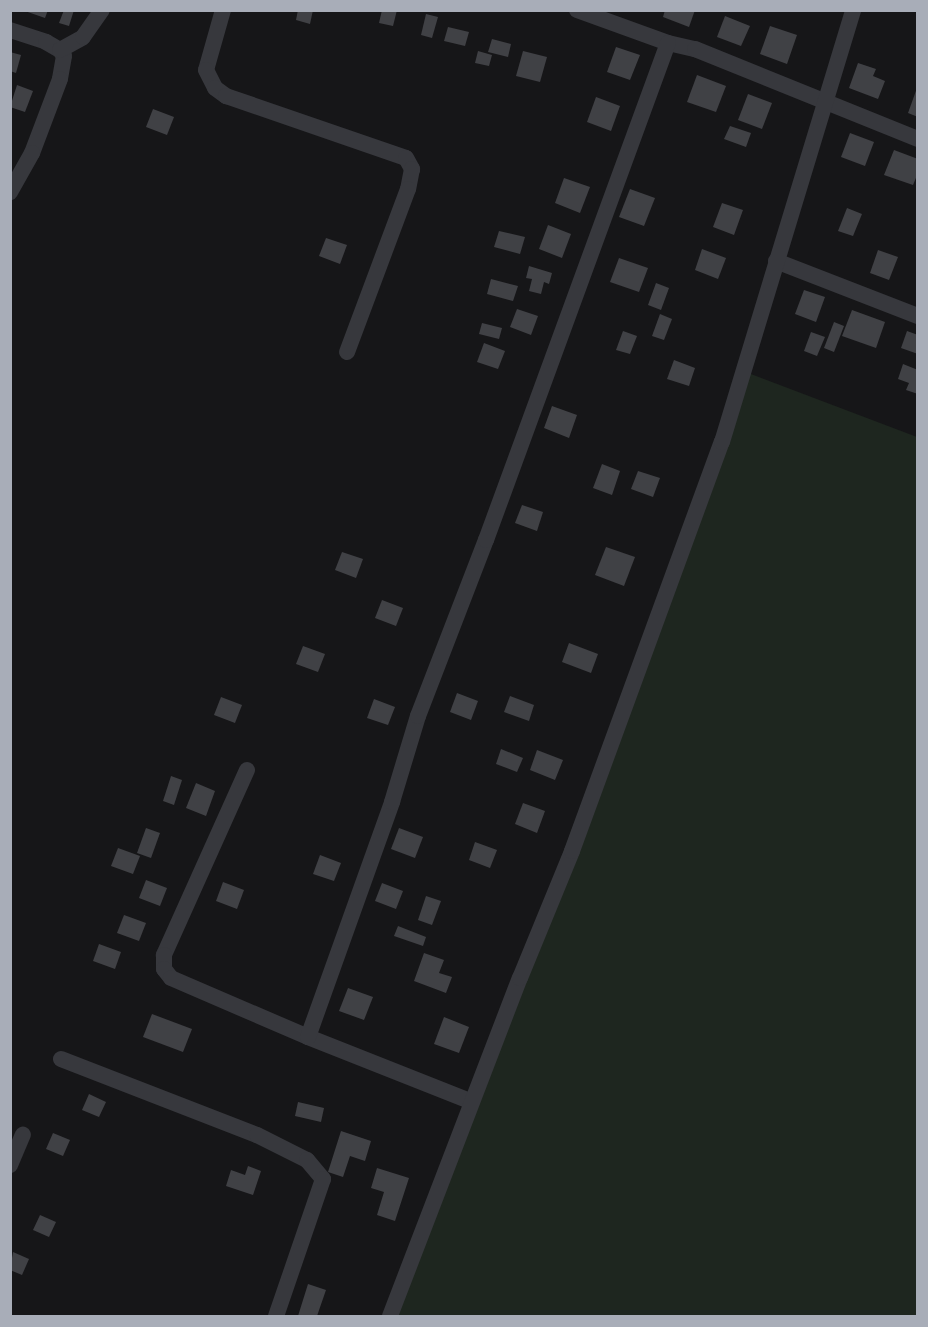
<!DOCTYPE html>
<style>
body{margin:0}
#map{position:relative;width:928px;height:1327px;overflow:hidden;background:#161618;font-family:"DejaVu Sans",sans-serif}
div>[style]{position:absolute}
.green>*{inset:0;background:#1e261f}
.building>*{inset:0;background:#404145}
.minor>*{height:16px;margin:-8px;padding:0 8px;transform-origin:8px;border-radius:8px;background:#37383d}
span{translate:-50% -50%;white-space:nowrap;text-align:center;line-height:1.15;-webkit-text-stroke:5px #111113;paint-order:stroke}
.frame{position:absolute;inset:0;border:12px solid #a8adb8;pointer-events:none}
</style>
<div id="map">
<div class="green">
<div style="clip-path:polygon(743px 371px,917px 437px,917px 1316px,390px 1316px)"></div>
</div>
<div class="building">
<div style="clip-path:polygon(22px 10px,48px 10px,45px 18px)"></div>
<div style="clip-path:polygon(64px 10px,74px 10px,69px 26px,59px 23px)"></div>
<div style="clip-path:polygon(298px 10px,313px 10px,310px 24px,296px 20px)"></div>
<div style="clip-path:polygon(382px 10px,397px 10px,393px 26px,379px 23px)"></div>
<div style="clip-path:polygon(665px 10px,695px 10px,689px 27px,663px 17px)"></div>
<div style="clip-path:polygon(426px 14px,438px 17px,432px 38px,421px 35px)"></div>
<div style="clip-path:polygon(725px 16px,750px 26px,741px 46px,717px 37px)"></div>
<div style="clip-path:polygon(770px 26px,797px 35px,787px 64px,760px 54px)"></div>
<div style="clip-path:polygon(448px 27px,469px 32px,465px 46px,444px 41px)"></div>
<div style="clip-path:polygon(492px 39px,511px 44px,508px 57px,488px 52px)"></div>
<div style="clip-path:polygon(616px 47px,640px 55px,630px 80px,607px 72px)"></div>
<div style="clip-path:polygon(478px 51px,492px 55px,489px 66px,475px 63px)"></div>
<div style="clip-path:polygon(523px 51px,547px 57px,540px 82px,516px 76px)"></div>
<div style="clip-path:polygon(10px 52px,21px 55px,16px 73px,10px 71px)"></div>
<div style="clip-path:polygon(858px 63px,876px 69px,873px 76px,885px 81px,878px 99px,849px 88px)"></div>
<div style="clip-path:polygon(697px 75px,726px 86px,716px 112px,687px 102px)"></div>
<div style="clip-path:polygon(17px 85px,33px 91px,25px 112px,10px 107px)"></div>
<div style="clip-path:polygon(917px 88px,918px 88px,918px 117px,908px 113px)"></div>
<div style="clip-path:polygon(748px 94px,772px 103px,762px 129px,738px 120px)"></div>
<div style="clip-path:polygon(596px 97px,620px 106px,611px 131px,587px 122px)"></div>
<div style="clip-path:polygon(153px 109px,174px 117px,167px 135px,146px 127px)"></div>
<div style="clip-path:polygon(730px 126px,751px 133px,746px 147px,724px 139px)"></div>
<div style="clip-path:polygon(850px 133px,874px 142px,865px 166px,841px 157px)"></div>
<div style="clip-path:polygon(894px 150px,918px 159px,918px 173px,913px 185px,884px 175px)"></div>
<div style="clip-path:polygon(564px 178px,590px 187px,580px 213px,555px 203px)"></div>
<div style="clip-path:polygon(630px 189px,655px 198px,644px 226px,619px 217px)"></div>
<div style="clip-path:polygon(722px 203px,743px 210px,734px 235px,713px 227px)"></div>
<div style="clip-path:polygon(847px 208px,862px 214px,853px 236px,838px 231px)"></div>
<div style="clip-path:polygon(548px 225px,571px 234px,562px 258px,539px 249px)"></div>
<div style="clip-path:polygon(499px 231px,525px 237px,520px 254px,494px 247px)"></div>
<div style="clip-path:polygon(326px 238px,347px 245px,340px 264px,319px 256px)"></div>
<div style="clip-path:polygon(702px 249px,726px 258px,718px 279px,695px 270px)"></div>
<div style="clip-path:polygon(878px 250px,898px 257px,889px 280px,870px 273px)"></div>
<div style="clip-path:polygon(619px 258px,648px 268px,639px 292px,610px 282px)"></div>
<div style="clip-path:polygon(529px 266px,552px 273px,549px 284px,544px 282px,541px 294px,529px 291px,532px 279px,526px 278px)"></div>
<div style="clip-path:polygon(491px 279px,518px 286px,513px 301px,487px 294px)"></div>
<div style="clip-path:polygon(656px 283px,669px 288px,661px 310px,648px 305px)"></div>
<div style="clip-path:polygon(804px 290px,825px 297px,816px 322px,795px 314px)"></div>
<div style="clip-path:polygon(517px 309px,538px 316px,531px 335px,510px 327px)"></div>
<div style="clip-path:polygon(852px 310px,885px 322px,876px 348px,842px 336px)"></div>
<div style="clip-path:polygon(660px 314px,672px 319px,664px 340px,652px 336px)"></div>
<div style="clip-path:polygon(834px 322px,844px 326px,834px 352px,824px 348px)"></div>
<div style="clip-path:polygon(482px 323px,502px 328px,499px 339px,479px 334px)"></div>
<div style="clip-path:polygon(623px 331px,637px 336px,630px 354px,616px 350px)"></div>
<div style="clip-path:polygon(907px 331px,918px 335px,918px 354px,901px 348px)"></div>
<div style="clip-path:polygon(811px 332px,825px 337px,817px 356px,804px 351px)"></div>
<div style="clip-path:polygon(484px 343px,505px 351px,498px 369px,477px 362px)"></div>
<div style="clip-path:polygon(674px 360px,695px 368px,689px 386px,667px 379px)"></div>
<div style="clip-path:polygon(903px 364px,918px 370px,918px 394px,906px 390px,909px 383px,898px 379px)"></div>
<div style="clip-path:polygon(552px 406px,577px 415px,569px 438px,544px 428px)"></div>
<div style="clip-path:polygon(602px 464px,620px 471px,612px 495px,593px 488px)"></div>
<div style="clip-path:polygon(638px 471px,660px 478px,653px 497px,631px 489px)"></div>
<div style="clip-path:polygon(522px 505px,543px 512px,537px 531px,515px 523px)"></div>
<div style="clip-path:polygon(606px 547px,635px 557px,624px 586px,595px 575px)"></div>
<div style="clip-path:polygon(342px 552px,363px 559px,356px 578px,335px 570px)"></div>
<div style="clip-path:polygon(382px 600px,403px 608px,396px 626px,375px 618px)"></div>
<div style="clip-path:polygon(569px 643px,598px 654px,591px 673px,562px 662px)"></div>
<div style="clip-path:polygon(303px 646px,325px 654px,318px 672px,296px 664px)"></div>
<div style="clip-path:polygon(457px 693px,478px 701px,471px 720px,450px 712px)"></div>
<div style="clip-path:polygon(510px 696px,534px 705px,529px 721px,504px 712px)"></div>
<div style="clip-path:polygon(221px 697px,242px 705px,235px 723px,214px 715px)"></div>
<div style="clip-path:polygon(374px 699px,395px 707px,388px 725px,367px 718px)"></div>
<div style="clip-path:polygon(501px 749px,523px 758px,517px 772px,496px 764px)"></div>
<div style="clip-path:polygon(537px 750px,563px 760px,555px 780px,530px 770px)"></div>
<div style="clip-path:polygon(171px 776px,182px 780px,174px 805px,163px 801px)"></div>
<div style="clip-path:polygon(196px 783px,215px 791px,206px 816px,186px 808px)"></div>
<div style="clip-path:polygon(523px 803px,545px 811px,537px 833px,515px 824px)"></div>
<div style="clip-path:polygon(146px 828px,160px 833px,151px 858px,137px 853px)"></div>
<div style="clip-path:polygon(399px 828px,423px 837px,415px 858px,391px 849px)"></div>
<div style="clip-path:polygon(475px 842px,497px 850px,490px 868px,469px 860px)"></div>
<div style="clip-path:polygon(118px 848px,140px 856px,133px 874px,111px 866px)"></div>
<div style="clip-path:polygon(320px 855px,341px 863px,334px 881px,313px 874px)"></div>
<div style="clip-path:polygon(146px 880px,167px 888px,160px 906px,139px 898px)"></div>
<div style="clip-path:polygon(223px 882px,244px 890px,237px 909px,216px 901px)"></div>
<div style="clip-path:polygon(382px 883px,403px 891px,396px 909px,375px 901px)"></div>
<div style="clip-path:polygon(426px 896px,441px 901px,432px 925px,418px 920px)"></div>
<div style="clip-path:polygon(124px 915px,146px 923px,139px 941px,117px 933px)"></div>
<div style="clip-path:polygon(398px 926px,426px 937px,423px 946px,394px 936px)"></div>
<div style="clip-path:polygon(99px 944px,121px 952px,115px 969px,93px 961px)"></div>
<div style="clip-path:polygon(424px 953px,444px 960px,439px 973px,452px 977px,446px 993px,414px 981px)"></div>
<div style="clip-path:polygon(348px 988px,373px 997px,364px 1020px,339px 1011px)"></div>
<div style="clip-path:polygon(152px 1014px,192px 1029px,183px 1052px,143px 1037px)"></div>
<div style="clip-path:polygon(444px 1017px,469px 1027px,459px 1053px,434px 1044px)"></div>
<div style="clip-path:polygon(89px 1094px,106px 1102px,99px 1117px,82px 1110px)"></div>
<div style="clip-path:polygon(298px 1102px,324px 1108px,321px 1122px,295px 1116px)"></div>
<div style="clip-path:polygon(341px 1131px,371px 1141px,365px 1161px,350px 1156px,343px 1177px,328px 1172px)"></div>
<div style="clip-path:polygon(53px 1133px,70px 1140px,63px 1156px,46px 1149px)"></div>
<div style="clip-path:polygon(248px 1166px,261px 1171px,253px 1195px,226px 1186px,231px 1170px,245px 1175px)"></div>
<div style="clip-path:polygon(377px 1168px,409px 1178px,395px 1221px,377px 1215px,384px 1192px,371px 1188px)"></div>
<div style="clip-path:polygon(40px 1215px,56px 1222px,49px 1237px,33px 1230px)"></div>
<div style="clip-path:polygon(13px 1252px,29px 1259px,22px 1275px,10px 1270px)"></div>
<div style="clip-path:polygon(308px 1284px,326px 1290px,317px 1316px,298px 1316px)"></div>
</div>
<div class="minor">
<div style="left:223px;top:10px;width:62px;rotate:105.8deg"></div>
<div style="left:206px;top:70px;width:20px;rotate:63deg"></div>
<div style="left:215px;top:88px;width:14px;rotate:36deg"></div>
<div style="left:226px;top:96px;width:190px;rotate:19deg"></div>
<div style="left:406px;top:158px;width:13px;rotate:61deg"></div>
<div style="left:412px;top:169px;width:20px;rotate:101deg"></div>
<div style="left:408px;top:189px;width:174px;rotate:110.5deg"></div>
<div style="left:577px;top:10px;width:97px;rotate:19.9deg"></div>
<div style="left:668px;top:43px;width:28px;rotate:13deg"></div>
<div style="left:695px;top:49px;width:240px;rotate:22deg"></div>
<div style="left:10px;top:30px;width:38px;rotate:18deg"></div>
<div style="left:46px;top:42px;width:16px;rotate:30deg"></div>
<div style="left:60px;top:50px;width:7px;rotate:56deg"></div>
<div style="left:64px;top:56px;width:23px;rotate:100deg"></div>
<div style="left:60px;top:79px;width:79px;rotate:110.7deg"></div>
<div style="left:32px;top:153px;width:45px;rotate:119.4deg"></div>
<div style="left:60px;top:50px;width:26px;rotate:-29deg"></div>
<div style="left:83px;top:37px;width:33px;rotate:-55deg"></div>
<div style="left:776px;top:261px;width:152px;rotate:21.2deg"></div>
<div style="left:247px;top:770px;width:203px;rotate:114.2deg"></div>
<div style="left:164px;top:955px;width:14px;rotate:90deg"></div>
<div style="left:164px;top:969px;width:11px;rotate:52deg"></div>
<div style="left:171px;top:978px;width:149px;rotate:23.3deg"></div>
<div style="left:308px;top:1037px;width:176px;rotate:21.6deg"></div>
<div style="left:308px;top:1037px;width:250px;rotate:-70.3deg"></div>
<div style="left:392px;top:802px;width:90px;rotate:-73.2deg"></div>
<div style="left:418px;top:716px;width:189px;rotate:-68.9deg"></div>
<div style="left:486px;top:540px;width:529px;rotate:-69.89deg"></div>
<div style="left:61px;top:1059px;width:210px;rotate:21.2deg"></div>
<div style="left:257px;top:1135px;width:56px;rotate:26.6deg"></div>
<div style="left:307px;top:1160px;width:25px;rotate:50deg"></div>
<div style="left:323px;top:1179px;width:145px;rotate:108.9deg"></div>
<div style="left:10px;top:1165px;width:33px;rotate:-67deg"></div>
<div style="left:390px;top:1316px;width:362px;rotate:-69deg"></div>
<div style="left:520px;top:978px;width:137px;rotate:-67.7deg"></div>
<div style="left:572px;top:851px;width:436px;rotate:-69.9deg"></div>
<div style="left:722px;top:442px;width:451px;rotate:-73.1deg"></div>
</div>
<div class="frame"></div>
</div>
